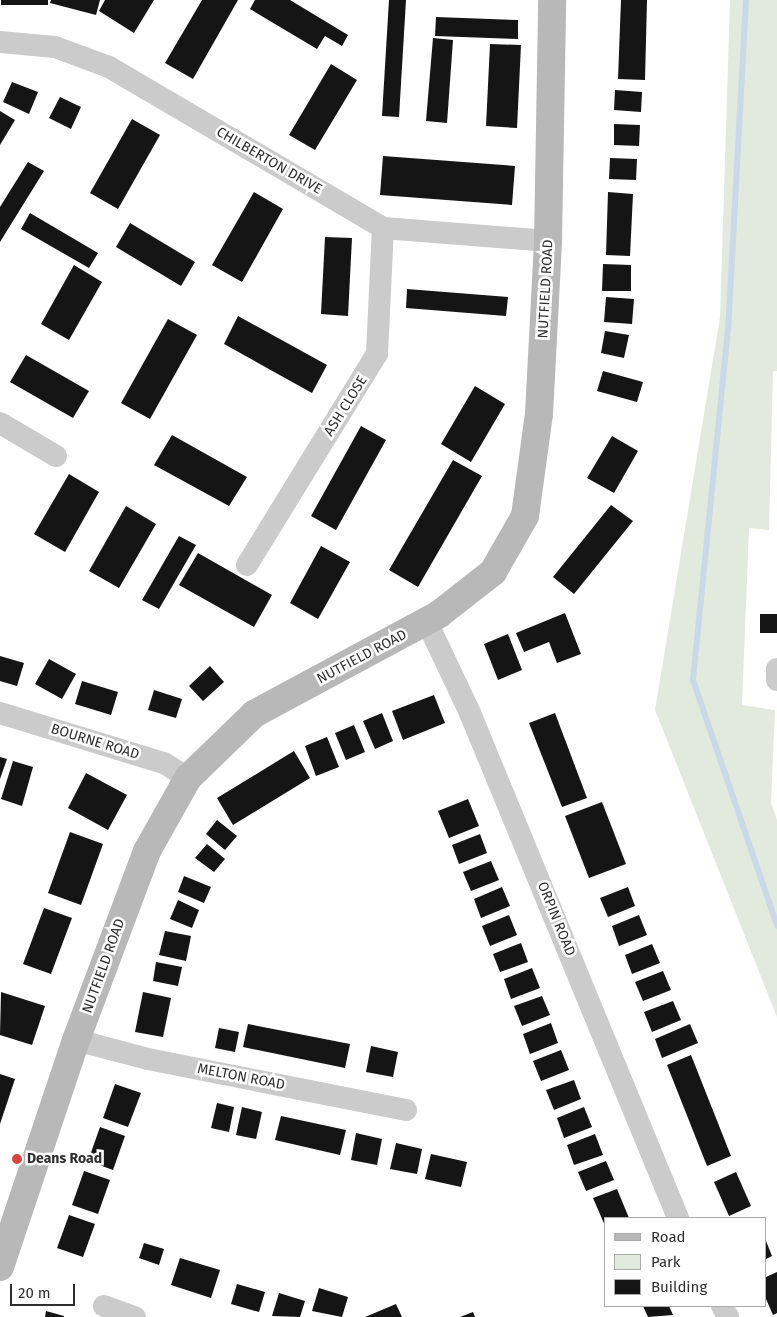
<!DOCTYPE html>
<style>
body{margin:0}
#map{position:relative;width:777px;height:1317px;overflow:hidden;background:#fff;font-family:"Fira Sans",sans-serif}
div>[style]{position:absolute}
.green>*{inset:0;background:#e2eadd}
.stream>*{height:6px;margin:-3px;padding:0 3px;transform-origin:3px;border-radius:3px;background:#cad9e8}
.building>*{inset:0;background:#151515}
.street>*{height:22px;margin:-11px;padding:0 11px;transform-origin:11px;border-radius:11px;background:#cbcbcb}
.secondary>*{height:28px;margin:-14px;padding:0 14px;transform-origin:14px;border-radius:14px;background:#b8b8b8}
.dots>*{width:14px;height:14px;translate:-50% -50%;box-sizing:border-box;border:2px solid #fff;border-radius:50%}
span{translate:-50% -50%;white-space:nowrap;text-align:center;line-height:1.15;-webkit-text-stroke:5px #fff;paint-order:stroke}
.street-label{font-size:14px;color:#2e2e2e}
.poi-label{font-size:14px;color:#2e2e2e;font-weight:700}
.left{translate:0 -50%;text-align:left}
.legend{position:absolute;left:604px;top:1217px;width:162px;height:90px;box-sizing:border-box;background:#fff;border:1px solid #ababab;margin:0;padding:6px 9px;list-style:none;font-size:15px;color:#2e2e2e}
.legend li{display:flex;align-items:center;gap:10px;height:25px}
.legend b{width:25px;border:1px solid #ababab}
.scale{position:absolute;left:10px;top:1284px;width:65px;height:22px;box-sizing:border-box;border:2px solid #2e2e2e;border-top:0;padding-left:6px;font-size:15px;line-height:18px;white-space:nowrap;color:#2e2e2e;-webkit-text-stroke:4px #fff;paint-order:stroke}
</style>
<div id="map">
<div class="green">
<div style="clip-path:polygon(730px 0,777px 0,777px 371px,773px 371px,769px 530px,749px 528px,742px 705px,775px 710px,771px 802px,777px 820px,777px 1017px,655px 710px,720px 317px)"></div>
</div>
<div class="stream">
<div style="left:746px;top:0;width:329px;rotate:93.1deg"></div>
<div style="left:728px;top:329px;width:353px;rotate:95.7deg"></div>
<div style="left:693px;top:680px;width:260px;rotate:71.1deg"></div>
</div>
<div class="building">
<div style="clip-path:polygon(1px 0,48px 0,48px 5px,1px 5px)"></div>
<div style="clip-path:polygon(51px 0,100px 0,96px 15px,50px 3px)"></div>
<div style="clip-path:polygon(105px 0,154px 0,134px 33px,99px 11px)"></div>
<div style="clip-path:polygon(202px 0,238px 0,193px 79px,165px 63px)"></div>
<div style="clip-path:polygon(255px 0,290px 0,348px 35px,342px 46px,325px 36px,317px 49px,250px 9px)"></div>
<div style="clip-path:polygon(389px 0,406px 0,399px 117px,382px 116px)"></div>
<div style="clip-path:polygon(621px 0,647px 0,645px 80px,618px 79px)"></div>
<div style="clip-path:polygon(436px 17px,518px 20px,518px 39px,435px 36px)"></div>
<div style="clip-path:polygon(433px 38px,453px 40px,447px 123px,426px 121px)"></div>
<div style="clip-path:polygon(490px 44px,521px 45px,517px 128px,486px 126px)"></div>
<div style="clip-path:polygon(331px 64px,357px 80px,315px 150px,289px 135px)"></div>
<div style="clip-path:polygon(12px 82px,38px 92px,29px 114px,3px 102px)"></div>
<div style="clip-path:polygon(615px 90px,642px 92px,641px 112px,614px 110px)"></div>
<div style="clip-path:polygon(60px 97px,81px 107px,71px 129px,49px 118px)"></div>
<div style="clip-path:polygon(0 111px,15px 120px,0 145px)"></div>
<div style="clip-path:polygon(132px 119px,160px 135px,118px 209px,90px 193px)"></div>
<div style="clip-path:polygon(614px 124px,640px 125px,639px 146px,614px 145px)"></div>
<div style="clip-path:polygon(383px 156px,515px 166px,512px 205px,380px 195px)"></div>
<div style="clip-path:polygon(610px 158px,637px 159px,636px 180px,609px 179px)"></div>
<div style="clip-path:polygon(28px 162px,44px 171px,0 242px,0 207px)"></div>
<div style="clip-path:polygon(254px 192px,283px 209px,242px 282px,212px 265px)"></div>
<div style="clip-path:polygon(608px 192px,633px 194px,630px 256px,606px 255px)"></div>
<div style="clip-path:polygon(30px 213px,98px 253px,89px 268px,21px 229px)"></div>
<div style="clip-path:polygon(130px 223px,195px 262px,181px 286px,116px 247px)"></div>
<div style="clip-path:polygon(325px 237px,352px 238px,348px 316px,321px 314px)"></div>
<div style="clip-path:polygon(603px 264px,631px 265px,631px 291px,602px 291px)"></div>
<div style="clip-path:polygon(74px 265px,102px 282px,69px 340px,41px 324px)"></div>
<div style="clip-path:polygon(407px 289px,508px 297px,506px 316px,406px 308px)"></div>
<div style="clip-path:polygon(606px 297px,634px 299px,632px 324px,604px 322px)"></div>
<div style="clip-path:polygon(238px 316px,327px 365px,312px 393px,224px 344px)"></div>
<div style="clip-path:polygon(168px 319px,197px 335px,150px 419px,121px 403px)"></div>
<div style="clip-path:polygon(605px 331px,629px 335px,624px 358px,601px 353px)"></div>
<div style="clip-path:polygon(26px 355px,89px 391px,73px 418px,10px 382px)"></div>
<div style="clip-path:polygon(603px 371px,643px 382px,637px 402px,597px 391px)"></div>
<div style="clip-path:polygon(475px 386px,505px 404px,471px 462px,441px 444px)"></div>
<div style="clip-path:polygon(361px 426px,386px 440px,336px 530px,311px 516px)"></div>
<div style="clip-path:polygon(172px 435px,247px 477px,229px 506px,154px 465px)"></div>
<div style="clip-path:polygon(612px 436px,638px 451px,614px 493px,587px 478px)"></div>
<div style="clip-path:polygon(453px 460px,482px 476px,418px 587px,389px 570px)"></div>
<div style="clip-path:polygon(69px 474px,99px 492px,65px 552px,34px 534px)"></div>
<div style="clip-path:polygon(611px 505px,633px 521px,574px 594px,553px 577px)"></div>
<div style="clip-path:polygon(126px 506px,156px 524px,119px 588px,89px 571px)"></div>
<div style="clip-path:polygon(179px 536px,196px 545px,159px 609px,142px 600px)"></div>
<div style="clip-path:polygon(321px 546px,350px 562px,318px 619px,290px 603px)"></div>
<div style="clip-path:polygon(198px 553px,272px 595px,254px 627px,179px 585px)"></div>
<div style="clip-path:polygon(565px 613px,581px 654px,557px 663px,549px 642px,524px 652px,516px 633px)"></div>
<div style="clip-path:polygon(760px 614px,777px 614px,777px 633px,760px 633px)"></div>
<div style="clip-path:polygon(508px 634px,522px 670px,498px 680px,484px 644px)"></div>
<div style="clip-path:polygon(0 656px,24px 663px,17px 686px,0 681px)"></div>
<div style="clip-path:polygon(49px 659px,76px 674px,62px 699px,35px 684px)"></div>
<div style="clip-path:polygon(210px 666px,224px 682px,203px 701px,189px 686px)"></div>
<div style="clip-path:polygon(82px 681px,118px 692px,111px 715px,75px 704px)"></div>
<div style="clip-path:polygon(154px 690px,182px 699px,176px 718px,148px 710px)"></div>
<div style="clip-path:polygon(434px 695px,445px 723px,403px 740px,392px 711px)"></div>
<div style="clip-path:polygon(382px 713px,393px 741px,375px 749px,363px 721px)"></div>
<div style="clip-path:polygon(555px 713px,587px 798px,562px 807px,529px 723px)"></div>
<div style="clip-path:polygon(354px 725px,365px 752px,346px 760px,335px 733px)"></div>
<div style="clip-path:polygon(327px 737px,339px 767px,316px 776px,305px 746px)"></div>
<div style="clip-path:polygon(294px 751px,310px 778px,233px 825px,217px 798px)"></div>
<div style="clip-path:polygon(0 757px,7px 759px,0 779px)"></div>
<div style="clip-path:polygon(13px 761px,33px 767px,22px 806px,1px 799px)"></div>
<div style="clip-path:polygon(86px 773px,127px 795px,108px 830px,68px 808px)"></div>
<div style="clip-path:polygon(468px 799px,479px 826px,449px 838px,438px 811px)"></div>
<div style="clip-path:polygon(602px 802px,626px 864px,589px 878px,565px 816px)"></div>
<div style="clip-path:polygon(217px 820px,237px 836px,225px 850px,206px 834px)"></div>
<div style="clip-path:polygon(70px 832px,103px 844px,81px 905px,48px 893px)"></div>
<div style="clip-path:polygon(480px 834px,487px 853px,459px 864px,452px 845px)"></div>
<div style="clip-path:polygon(207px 844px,225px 859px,214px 872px,195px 858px)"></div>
<div style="clip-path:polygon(491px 861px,499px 880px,471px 891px,463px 872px)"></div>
<div style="clip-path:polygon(184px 876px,211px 887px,204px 903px,178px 892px)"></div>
<div style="clip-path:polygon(502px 887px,510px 906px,481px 918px,474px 899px)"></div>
<div style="clip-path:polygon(628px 887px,635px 906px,608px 917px,600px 898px)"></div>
<div style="clip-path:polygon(178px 900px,199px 910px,192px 928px,170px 919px)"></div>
<div style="clip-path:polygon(44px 908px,72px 918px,51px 974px,23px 964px)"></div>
<div style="clip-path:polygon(509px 915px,517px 935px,490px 946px,482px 926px)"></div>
<div style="clip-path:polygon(639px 915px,647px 935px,619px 946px,612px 926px)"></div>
<div style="clip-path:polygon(165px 931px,191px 936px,186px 961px,159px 955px)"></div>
<div style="clip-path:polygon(521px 943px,528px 962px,500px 972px,493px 954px)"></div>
<div style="clip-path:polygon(652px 944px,660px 963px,632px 974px,625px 955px)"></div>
<div style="clip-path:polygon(156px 962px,182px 967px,178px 986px,153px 981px)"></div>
<div style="clip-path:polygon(532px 968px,540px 988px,511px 999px,504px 979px)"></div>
<div style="clip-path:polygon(663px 971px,671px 990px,643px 1001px,635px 982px)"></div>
<div style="clip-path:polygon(1px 992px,45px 1006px,32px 1045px,0 1035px)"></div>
<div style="clip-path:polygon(143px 992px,171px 998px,163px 1037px,135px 1032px)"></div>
<div style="clip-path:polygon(542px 996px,550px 1015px,522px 1026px,514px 1006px)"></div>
<div style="clip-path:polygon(673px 1001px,681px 1020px,652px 1032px,644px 1012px)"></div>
<div style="clip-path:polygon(551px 1023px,558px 1043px,530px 1054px,523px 1034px)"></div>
<div style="clip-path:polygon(248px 1024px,350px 1044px,345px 1068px,243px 1047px)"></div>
<div style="clip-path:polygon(690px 1024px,698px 1043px,662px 1058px,655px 1039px)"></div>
<div style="clip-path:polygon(219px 1028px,239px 1032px,235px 1052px,215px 1048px)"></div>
<div style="clip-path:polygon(371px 1046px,398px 1052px,393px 1077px,366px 1072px)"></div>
<div style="clip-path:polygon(561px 1050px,569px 1070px,541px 1081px,533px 1061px)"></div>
<div style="clip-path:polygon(691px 1055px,731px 1156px,707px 1166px,667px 1065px)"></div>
<div style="clip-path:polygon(0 1074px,15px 1079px,0 1124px)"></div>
<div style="clip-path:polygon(574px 1080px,581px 1099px,554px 1110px,546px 1090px)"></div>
<div style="clip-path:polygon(115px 1084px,141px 1093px,128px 1127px,103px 1118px)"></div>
<div style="clip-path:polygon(217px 1103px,234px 1107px,229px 1132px,211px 1128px)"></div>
<div style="clip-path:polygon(242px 1107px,262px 1112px,256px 1139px,236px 1135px)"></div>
<div style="clip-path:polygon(584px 1107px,592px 1127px,564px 1138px,557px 1118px)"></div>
<div style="clip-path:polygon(281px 1116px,346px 1130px,340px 1155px,275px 1140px)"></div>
<div style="clip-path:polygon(100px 1127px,125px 1136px,113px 1170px,88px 1161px)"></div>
<div style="clip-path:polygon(356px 1133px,382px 1139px,377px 1165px,351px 1160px)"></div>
<div style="clip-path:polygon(595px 1134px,603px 1155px,574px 1165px,567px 1145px)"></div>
<div style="clip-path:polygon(396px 1143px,422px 1149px,417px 1174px,390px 1169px)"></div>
<div style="clip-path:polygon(431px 1154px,467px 1162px,461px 1187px,425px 1179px)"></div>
<div style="clip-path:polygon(606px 1161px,614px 1180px,586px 1191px,578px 1172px)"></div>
<div style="clip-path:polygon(84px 1171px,110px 1180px,98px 1214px,72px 1205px)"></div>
<div style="clip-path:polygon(736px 1172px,751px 1206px,729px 1216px,714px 1182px)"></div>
<div style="clip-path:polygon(617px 1189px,629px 1218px,606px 1218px,606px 1228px,593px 1198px)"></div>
<div style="clip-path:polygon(69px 1215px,95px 1224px,83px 1257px,57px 1248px)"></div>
<div style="clip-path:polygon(766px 1241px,772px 1256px,766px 1259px)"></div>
<div style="clip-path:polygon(144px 1243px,164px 1249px,159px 1265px,139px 1258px)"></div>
<div style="clip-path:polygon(180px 1258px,220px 1270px,211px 1298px,171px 1285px)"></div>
<div style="clip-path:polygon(777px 1272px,777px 1313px,773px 1315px,766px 1299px,766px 1277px)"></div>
<div style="clip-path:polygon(237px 1284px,265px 1292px,259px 1312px,231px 1304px)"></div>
<div style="clip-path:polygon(319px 1288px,348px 1297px,342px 1317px,312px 1311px)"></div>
<div style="clip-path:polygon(279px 1293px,305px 1301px,300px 1317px,272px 1316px)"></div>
<div style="clip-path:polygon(396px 1304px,402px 1317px,365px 1317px)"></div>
<div style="clip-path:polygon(643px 1306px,669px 1306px,673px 1315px,648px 1317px)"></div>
<div style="clip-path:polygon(46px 1311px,64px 1316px,64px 1317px,45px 1317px)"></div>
<div style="clip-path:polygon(473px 1312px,475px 1317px,460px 1317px)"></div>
</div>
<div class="street">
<div style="left:0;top:42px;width:55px;rotate:5.2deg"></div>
<div style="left:55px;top:47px;width:58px;rotate:20.3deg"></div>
<div style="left:109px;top:67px;width:318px;rotate:30.4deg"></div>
<div style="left:383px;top:228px;width:166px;rotate:4.5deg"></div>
<div style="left:0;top:423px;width:65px;rotate:30.5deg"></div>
<div style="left:247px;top:565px;width:248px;rotate:-58.4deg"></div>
<div style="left:377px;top:354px;width:126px;rotate:-87.3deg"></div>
<div style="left:427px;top:622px;width:101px;rotate:64.7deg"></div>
<div style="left:470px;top:713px;width:546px;rotate:67.61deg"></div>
<div style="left:777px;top:669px;width:11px;rotate:90deg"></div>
<div style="left:0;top:713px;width:171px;rotate:17deg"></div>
<div style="left:164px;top:763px;width:28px;rotate:32deg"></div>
<div style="left:76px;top:1040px;width:74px;rotate:14.8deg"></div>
<div style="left:148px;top:1059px;width:263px;rotate:11.2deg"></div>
<div style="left:104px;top:1306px;width:33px;rotate:20deg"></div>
<div style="left:722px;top:1306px;width:13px;rotate:61deg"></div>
</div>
<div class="secondary">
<div style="left:0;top:1267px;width:239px;rotate:-71.5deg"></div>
<div style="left:76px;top:1040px;width:202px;rotate:-69.4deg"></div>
<div style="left:147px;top:851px;width:84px;rotate:-60.7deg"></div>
<div style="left:188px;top:778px;width:92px;rotate:-44.1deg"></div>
<div style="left:254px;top:714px;width:209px;rotate:-28.3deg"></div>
<div style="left:438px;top:615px;width:70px;rotate:-38deg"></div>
<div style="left:493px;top:572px;width:64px;rotate:-60.3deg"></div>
<div style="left:525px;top:516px;width:103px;rotate:-82.2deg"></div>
<div style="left:539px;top:414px;width:173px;rotate:-87deg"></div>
<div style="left:548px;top:241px;width:241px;rotate:-89deg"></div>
</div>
<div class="dots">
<div style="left:17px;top:1159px;background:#d6463f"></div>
</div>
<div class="street-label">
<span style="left:269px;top:161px;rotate:30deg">CHILBERTON DRIVE</span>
<span style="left:546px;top:289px;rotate:-87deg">NUTFIELD ROAD</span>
<span style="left:346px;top:406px;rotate:-58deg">ASH CLOSE</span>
<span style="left:362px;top:657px;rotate:-28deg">NUTFIELD ROAD</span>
<span style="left:95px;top:742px;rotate:17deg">BOURNE ROAD</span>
<span style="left:556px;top:919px;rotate:68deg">ORPIN ROAD</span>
<span style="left:104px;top:966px;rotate:-70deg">NUTFIELD ROAD</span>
<span style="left:241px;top:1077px;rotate:11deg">MELTON ROAD</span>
</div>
<div class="poi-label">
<span class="left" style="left:27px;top:1159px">Deans Road</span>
</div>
<ul class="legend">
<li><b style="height:6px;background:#b8b8b8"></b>Road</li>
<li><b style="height:14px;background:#e2eadd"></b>Park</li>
<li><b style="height:14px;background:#151515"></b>Building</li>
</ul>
<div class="scale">20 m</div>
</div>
